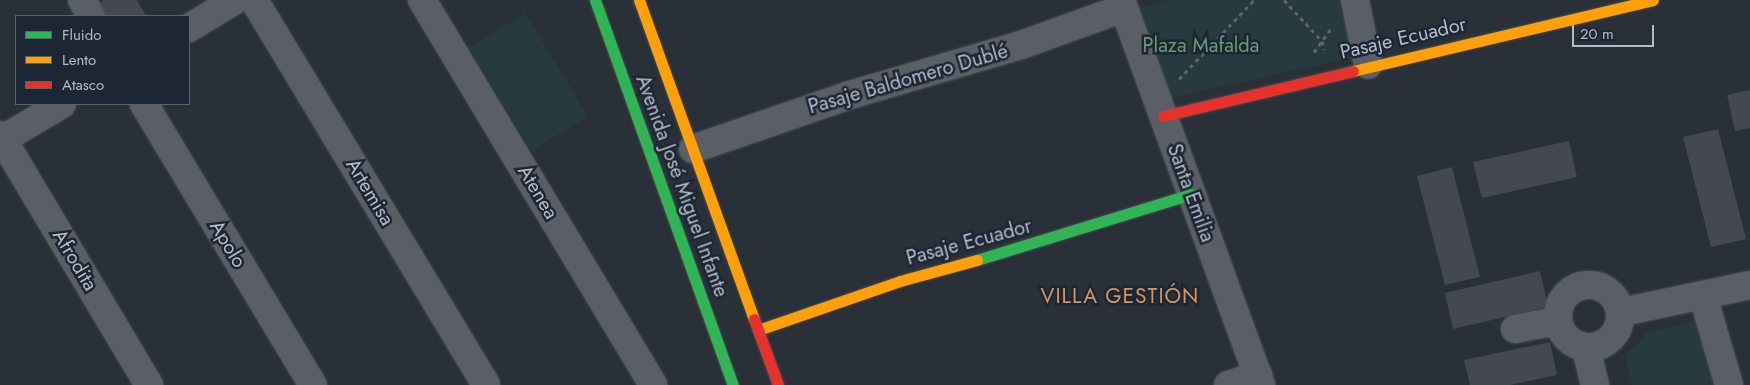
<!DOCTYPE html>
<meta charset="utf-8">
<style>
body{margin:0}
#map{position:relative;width:1750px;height:385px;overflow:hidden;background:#2a3038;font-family:Jost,sans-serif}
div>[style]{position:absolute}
.green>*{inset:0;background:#273a3e}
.building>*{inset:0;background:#444950}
.path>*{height:3px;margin-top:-1.5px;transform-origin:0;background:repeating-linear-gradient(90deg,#5d636a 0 4px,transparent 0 8px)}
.roads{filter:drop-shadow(0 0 1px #484c53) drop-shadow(0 0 1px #484c53)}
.street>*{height:28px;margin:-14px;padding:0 14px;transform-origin:14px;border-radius:14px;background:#5a5e66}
.street>.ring{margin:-14px;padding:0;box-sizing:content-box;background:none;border:28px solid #5a5e66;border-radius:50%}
.fast>*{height:11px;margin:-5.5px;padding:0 5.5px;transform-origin:5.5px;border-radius:5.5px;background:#30b455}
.slow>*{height:11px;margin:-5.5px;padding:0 5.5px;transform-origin:5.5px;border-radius:5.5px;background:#ff9f0a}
.jam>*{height:11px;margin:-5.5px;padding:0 5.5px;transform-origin:5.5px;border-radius:5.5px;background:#e5322d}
span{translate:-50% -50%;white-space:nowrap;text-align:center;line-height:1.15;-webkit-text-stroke:5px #1d2633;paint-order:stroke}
.street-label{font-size:20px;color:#b4bcc9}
.park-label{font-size:20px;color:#6b9a76}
.neighbourhood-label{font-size:21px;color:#d59563;letter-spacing:1px}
.legend{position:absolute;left:15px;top:15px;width:175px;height:90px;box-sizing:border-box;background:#1d2633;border:1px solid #59626f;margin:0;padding:6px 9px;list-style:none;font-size:15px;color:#b4bcc9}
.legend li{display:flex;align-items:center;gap:10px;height:25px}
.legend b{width:25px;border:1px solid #59626f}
.scale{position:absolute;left:1572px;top:25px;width:82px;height:22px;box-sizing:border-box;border:2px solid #b4bcc9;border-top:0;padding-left:6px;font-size:15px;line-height:18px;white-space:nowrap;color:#b4bcc9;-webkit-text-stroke:4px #1d2633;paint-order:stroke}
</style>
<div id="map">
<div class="green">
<div style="clip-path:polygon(1166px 0,1341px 0,1353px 57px,1171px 98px,1140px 8px)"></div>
<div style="clip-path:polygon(525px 13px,588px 116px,532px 151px,469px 48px)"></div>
<div style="clip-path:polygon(1703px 319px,1718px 385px,1632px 385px,1625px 356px,1648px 332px)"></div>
</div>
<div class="building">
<div style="clip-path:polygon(104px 0,137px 0,146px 16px,105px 16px,98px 4px)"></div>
<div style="clip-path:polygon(1750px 90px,1750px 128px,1735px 131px,1727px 95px)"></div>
<div style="clip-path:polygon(1718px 129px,1746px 239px,1711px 247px,1683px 137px)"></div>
<div style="clip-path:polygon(1569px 141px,1577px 177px,1482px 198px,1473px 162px)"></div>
<div style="clip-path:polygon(1452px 167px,1480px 277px,1445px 285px,1417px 176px)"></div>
<div style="clip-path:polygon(1540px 271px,1548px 307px,1453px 329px,1445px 293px)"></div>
<div style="clip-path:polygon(1550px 342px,1557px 375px,1510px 385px,1470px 385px,1464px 360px)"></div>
</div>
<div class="path">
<div style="left:1284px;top:0;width:56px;rotate:47.2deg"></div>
<div style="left:1322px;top:41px;width:9px;rotate:72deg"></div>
<div style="left:1314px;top:52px;width:31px;rotate:-54deg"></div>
<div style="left:1179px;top:79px;width:109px;rotate:-46.5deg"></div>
</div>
<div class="roads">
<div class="street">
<div style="left:82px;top:0;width:18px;rotate:61deg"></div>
<div style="left:254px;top:0;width:449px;rotate:58.9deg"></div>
<div style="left:422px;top:0;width:449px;rotate:59deg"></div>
<div style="left:1121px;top:0;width:410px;rotate:70deg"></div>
<div style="left:1355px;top:0;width:66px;rotate:78.7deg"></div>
<div style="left:189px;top:28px;width:54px;rotate:-31.3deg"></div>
<div style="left:144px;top:104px;width:328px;rotate:59deg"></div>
<div style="left:0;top:135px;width:291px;rotate:59.2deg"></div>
<div style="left:0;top:141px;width:72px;rotate:-30.8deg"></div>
<div style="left:693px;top:149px;width:166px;rotate:-19deg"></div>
<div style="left:850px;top:95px;width:178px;rotate:-16.3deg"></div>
<div style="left:1021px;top:45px;width:109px;rotate:-19.8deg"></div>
<div class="ring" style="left:1558px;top:285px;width:34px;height:34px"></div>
<div style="left:1703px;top:296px;width:93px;rotate:73.7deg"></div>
<div style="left:1622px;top:312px;width:131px;rotate:-11.9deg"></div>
<div style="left:1515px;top:329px;width:43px;rotate:-10.8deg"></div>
<div style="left:1586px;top:349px;width:37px;rotate:76deg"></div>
<div style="left:1228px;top:385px;width:32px;rotate:-18deg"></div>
</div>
<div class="fast">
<div style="left:595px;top:0;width:409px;rotate:70.3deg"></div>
<div style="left:977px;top:260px;width:224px;rotate:-17.1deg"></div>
</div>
<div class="slow">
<div style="left:639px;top:0;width:339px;rotate:70.2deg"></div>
<div style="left:1353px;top:71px;width:308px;rotate:-13.3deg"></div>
<div style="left:758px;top:330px;width:150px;rotate:-19deg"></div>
<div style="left:900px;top:281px;width:80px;rotate:-15.3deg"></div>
</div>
<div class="jam">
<div style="left:1163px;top:116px;width:195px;rotate:-13.3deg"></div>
<div style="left:754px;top:319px;width:70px;rotate:70deg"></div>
</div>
</div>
<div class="street-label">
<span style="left:1403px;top:38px;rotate:-13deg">Pasaje Ecuador</span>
<span style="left:908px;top:79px;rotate:-16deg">Pasaje Baldomero Dublé</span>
<span style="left:682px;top:186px;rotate:70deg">Avenida José Miguel Infante</span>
<span style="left:370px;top:192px;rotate:59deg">Artemisa</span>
<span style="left:538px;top:192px;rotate:59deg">Atenea</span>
<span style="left:1191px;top:193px;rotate:70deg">Santa Emilia</span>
<span style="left:969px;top:242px;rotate:-15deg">Pasaje Ecuador</span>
<span style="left:228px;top:244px;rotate:59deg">Apolo</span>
<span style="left:75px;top:260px;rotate:59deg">Afrodita</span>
</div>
<div class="park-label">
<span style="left:1201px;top:45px">Plaza Mafalda</span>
</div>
<div class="neighbourhood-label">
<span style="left:1120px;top:296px">VILLA GESTIÓN</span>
</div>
<ul class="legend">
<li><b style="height:6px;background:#30b455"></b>Fluido</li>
<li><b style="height:6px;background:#ff9f0a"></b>Lento</li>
<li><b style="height:6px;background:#e5322d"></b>Atasco</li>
</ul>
<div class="scale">20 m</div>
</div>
